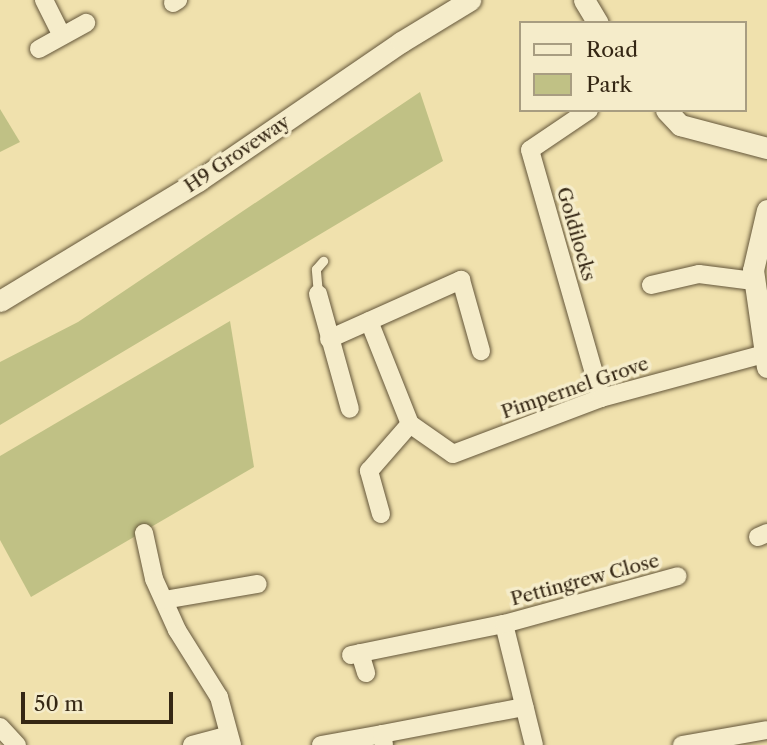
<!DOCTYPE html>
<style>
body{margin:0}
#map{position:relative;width:767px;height:745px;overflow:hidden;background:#f0e1ad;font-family:"Libre Caslon Text",serif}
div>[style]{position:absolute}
.green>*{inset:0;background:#c0c185}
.roads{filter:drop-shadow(0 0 2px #64563a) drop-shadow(0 0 2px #64563a)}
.service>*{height:9px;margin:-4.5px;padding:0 4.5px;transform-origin:4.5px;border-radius:4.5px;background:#f5ecca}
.minor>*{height:18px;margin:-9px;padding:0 9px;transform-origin:9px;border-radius:9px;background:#f5ecca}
.tertiary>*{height:21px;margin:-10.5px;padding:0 10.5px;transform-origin:10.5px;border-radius:10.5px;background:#f5ecca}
span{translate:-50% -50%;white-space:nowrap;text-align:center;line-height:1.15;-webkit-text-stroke:7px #f5ecca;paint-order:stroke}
.street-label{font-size:19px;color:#352714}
.legend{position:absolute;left:519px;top:21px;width:228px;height:91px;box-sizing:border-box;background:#f5ecca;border:2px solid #a89d81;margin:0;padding:9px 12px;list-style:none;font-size:21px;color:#352714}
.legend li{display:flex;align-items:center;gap:14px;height:35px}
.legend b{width:35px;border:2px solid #a89d81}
.scale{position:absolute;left:21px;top:692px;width:152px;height:32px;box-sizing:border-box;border:4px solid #352714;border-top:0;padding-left:9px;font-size:21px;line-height:24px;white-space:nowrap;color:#352714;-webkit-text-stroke:5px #f5ecca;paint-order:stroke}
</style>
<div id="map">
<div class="green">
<div style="clip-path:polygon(420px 92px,443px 161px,0 425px,0 362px,78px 322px)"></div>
<div style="clip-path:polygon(0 109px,20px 142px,0 152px)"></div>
<div style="clip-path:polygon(230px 321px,254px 467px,31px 597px,0 540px,0 456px)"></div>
</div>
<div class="roads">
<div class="service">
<div style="left:318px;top:294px;width:25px;rotate:-95deg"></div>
<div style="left:316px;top:269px;width:11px;rotate:-49deg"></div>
</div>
<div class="minor">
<div style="left:44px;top:0;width:40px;rotate:63.4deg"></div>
<div style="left:173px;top:3px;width:6px;rotate:-31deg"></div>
<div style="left:39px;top:49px;width:54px;rotate:-29deg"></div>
<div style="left:589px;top:110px;width:71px;rotate:145.9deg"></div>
<div style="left:530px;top:150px;width:258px;rotate:74deg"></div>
<div style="left:651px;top:285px;width:49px;rotate:-12.9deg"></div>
<div style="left:699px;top:274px;width:55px;rotate:7.3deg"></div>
<div style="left:318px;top:294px;width:119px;rotate:74.5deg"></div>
<div style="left:369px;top:321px;width:111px;rotate:68.3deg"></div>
<div style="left:410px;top:424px;width:52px;rotate:34.9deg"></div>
<div style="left:453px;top:454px;width:158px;rotate:-20.7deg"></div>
<div style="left:601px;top:398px;width:169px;rotate:-15.1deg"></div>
<div style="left:329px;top:339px;width:145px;rotate:-24.1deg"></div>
<div style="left:461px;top:280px;width:74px;rotate:74.3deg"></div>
<div style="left:381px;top:514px;width:45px;rotate:-105.6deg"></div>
<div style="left:369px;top:471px;width:62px;rotate:-48.9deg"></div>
<div style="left:144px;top:533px;width:47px;rotate:77.7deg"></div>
<div style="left:154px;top:579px;width:56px;rotate:65.7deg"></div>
<div style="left:177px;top:630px;width:79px;rotate:57.9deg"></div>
<div style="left:219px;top:697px;width:50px;rotate:74.8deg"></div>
<div style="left:758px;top:537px;width:10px;rotate:-24deg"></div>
<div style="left:164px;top:600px;width:95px;rotate:-9.7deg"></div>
<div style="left:504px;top:624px;width:125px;rotate:76.1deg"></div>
<div style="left:360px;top:653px;width:21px;rotate:73deg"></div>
<div style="left:351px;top:655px;width:156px;rotate:-11.5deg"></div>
<div style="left:504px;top:624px;width:180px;rotate:-15.4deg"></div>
<div style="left:0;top:727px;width:25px;rotate:47deg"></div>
<div style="left:192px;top:745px;width:38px;rotate:-15deg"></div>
<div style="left:321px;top:745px;width:62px;rotate:-10.2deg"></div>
<div style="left:384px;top:745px;width:11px;rotate:-100deg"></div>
<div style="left:382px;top:734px;width:145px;rotate:-10.8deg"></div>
<div style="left:682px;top:745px;width:86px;rotate:-10deg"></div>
</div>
<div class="tertiary">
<div style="left:584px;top:0;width:27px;rotate:59deg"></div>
<div style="left:666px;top:110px;width:21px;rotate:47deg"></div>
<div style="left:680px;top:125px;width:90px;rotate:14.8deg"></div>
<div style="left:767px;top:210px;width:62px;rotate:103.1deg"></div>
<div style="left:753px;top:270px;width:98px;rotate:81.8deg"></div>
<div style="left:0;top:301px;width:232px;rotate:-31.2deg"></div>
<div style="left:198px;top:181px;width:246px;rotate:-34.4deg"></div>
<div style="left:401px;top:42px;width:81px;rotate:-31.3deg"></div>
</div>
</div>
<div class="street-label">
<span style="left:237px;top:154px;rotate:-34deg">H9 Groveway</span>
<span style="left:576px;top:234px;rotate:74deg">Goldilocks</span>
<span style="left:575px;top:388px;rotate:-19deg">Pimpernel Grove</span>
<span style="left:585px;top:580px;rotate:-15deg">Pettingrew Close</span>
</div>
<ul class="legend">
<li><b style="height:9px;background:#f5ecca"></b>Road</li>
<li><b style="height:19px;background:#c0c185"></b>Park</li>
</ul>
<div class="scale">50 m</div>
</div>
